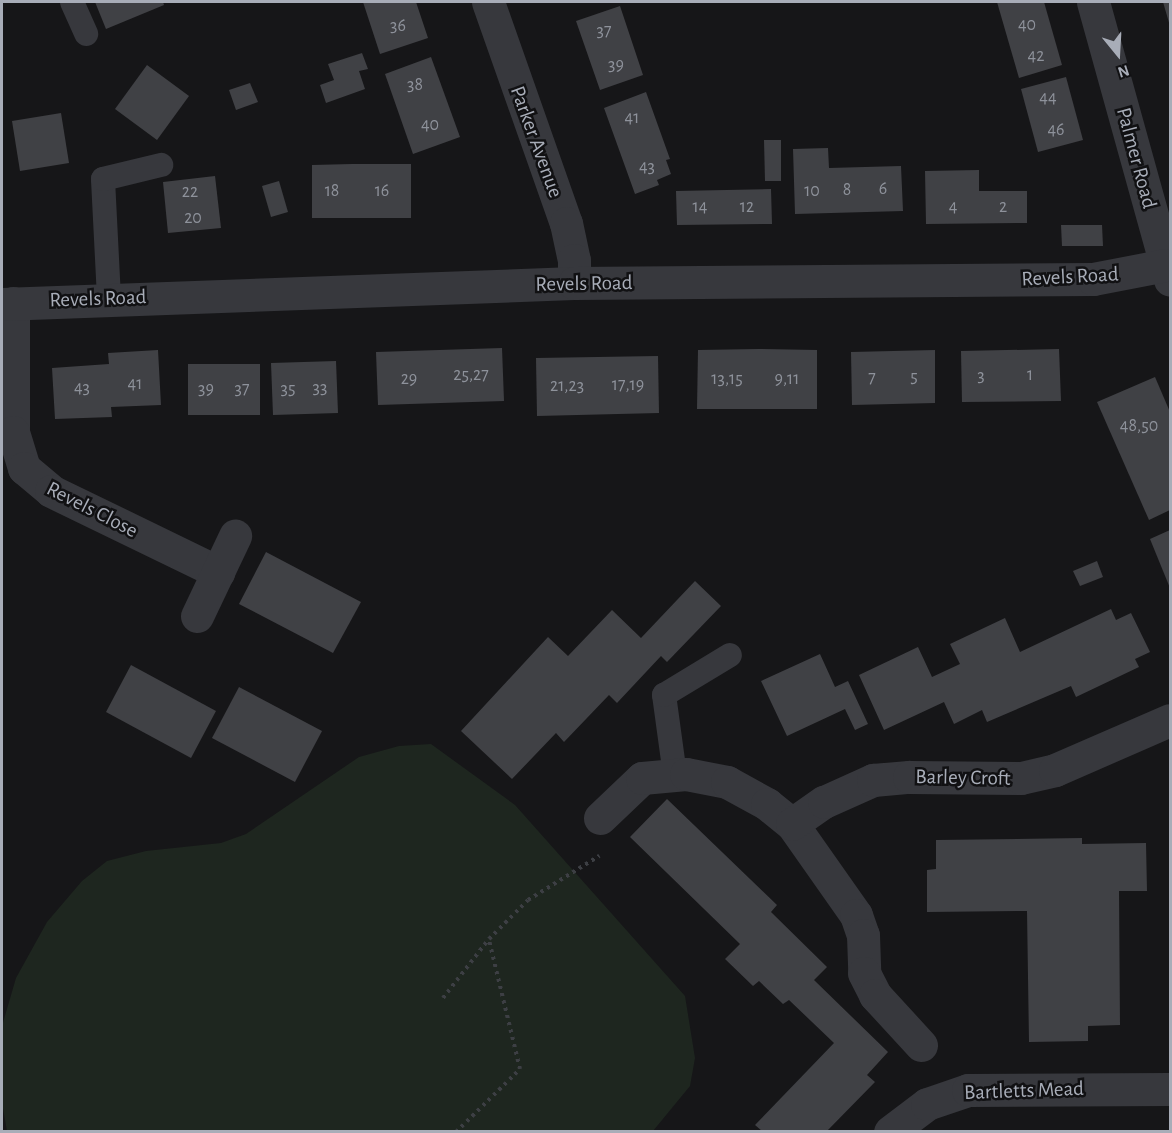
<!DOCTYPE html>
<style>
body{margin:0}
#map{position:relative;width:1172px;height:1133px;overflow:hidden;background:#161618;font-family:"Alegreya Sans",sans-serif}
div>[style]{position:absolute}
.green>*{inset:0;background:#1e261f}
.building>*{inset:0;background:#404145}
.path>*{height:4px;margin-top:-2px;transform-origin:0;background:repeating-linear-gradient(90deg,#3d3f44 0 3px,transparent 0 7.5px)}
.lane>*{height:24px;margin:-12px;padding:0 12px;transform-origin:12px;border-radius:12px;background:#37383d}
.street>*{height:33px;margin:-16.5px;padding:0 16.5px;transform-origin:16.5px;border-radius:16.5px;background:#37383d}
span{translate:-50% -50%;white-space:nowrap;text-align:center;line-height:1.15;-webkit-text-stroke:5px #111113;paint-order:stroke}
.number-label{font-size:18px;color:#8e929b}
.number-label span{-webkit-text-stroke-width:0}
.street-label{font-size:21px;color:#a8adb8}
.frame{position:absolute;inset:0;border:3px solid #a8adb8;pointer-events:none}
.north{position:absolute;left:1088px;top:24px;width:60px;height:60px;-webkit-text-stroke:4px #111113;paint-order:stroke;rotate:162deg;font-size:16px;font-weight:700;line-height:24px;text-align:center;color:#a8adb8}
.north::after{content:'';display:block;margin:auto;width:21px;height:27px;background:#a8adb8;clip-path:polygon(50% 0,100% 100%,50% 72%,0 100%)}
</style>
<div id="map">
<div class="green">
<div style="clip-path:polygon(431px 744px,515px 805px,685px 996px,695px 1058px,690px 1086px,653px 1131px,7px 1131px,2px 1103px,2px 1026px,16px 978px,47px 922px,82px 881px,107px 861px,146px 851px,221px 843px,246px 834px,359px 757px,399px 746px)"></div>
</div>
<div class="building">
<div style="clip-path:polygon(95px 2px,163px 2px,164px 5px,106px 29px)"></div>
<div style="clip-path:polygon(363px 2px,416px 2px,428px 38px,380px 54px)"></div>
<div style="clip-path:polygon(997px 2px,1044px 2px,1062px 65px,1019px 78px)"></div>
<div style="clip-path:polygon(1163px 2px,1170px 2px,1170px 26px)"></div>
<div style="clip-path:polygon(620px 6px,643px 75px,600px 90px,576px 21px)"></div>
<div style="clip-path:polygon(362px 53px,368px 69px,359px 71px,365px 89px,326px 103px,320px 85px,334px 80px,328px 64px)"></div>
<div style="clip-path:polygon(431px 57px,460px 137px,413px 154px,385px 74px)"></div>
<div style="clip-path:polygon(147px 65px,189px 96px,157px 140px,115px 109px)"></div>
<div style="clip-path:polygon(1066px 77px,1083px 140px,1038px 152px,1021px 89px)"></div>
<div style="clip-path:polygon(250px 83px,258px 102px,236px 110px,229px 90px)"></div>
<div style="clip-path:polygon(646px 92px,670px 159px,666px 160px,671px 174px,657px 180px,659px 185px,635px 194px,604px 108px)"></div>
<div style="clip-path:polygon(61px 113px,69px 163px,20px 171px,12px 121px)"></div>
<div style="clip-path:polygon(764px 140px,781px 140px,781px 181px,765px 181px)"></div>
<div style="clip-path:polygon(828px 148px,829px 168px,901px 166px,903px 211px,795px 214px,793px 149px)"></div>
<div style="clip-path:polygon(352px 164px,411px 164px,411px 218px,312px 218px,312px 165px)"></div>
<div style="clip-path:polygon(979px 170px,979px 191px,1027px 191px,1027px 223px,926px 224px,925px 171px)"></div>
<div style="clip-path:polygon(215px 176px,221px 228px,168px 233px,163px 182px)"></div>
<div style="clip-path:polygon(279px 181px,288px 212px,271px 217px,262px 186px)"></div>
<div style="clip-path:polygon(771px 189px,772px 224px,677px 225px,676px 191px)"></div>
<div style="clip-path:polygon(1061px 225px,1102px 225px,1103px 246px,1062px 246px)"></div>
<div style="clip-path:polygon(502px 348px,504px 401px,378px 405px,376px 352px)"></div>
<div style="clip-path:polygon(758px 349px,817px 350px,817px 409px,697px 409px,698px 350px)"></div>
<div style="clip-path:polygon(1059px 349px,1061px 401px,962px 402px,961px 351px)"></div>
<div style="clip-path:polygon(158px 350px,161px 405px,111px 407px,112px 417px,55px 419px,52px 368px,109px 364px,108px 353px)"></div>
<div style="clip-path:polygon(935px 350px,935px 403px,852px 405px,851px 352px)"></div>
<div style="clip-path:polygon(658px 356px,659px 413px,537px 416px,536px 358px)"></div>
<div style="clip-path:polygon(336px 361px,338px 413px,273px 415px,271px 363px)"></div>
<div style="clip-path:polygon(188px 364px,260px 364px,260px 415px,188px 415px)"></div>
<div style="clip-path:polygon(1155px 377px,1170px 412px,1170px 510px,1149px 520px,1097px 402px)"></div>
<div style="clip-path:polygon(1170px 530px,1170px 588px,1150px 539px)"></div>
<div style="clip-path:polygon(266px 552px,361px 602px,333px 653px,239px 604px)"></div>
<div style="clip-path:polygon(1097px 561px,1103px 577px,1080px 586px,1073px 571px)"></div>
<div style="clip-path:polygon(695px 581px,721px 606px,667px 662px,661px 656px,617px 703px,609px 695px,564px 742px,556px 733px,512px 779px,461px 731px,548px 637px,568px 656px,612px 610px,641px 638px)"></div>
<div style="clip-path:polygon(1111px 609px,1116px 620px,1131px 613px,1150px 652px,1135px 659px,1139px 667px,1076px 697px,1071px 686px,987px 722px,982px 710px,954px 724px,944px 702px,884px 730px,859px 675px,918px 647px,932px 677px,960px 664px,950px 644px,1005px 618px,1020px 652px)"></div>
<div style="clip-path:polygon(820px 654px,835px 687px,848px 681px,868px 724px,855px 730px,845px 709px,787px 736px,761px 681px)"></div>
<div style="clip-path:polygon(131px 665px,216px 711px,191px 758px,106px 712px)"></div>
<div style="clip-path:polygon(239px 687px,322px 731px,295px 782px,212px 738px)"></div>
<div style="clip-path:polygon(667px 799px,777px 905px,771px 912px,827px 967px,814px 980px,888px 1052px,867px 1075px,875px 1082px,827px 1131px,762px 1131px,755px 1125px,834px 1043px,789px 1000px,783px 1004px,759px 981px,753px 986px,725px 959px,740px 944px,630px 837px)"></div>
<div style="clip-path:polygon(1082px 838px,1082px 844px,1146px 843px,1147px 891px,1119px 891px,1120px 1025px,1088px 1026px,1088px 1041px,1029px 1042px,1027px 911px,927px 912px,927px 870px,936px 869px,936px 840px)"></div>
</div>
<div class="path">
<div style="left:443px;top:998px;width:75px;rotate:-52.1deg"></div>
<div style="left:489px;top:939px;width:55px;rotate:-45deg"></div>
<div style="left:528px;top:900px;width:84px;rotate:-31.8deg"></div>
<div style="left:456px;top:1132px;width:90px;rotate:-44.5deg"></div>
<div style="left:520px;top:1069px;width:133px;rotate:-103.5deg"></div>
</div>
<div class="lane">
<div style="left:72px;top:2px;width:35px;rotate:66deg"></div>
<div style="left:109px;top:298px;width:119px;rotate:-92.9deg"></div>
<div style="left:103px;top:179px;width:60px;rotate:-13.6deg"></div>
<div style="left:675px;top:775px;width:81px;rotate:-97.8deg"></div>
<div style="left:664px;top:695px;width:77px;rotate:-31.2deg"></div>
</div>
<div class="street">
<div style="left:488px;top:2px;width:234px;rotate:70.6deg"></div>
<div style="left:566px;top:223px;width:38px;rotate:78deg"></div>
<div style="left:574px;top:260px;width:23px;rotate:90deg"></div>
<div style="left:1093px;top:2px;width:288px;rotate:74.5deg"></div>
<div style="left:13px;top:303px;width:129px;rotate:90deg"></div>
<div style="left:13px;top:432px;width:38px;rotate:73deg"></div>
<div style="left:24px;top:468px;width:35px;rotate:40deg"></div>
<div style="left:51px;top:491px;width:186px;rotate:25.9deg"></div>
<div style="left:2px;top:304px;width:572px;rotate:-2.1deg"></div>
<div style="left:574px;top:283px;width:519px;rotate:-0.44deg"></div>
<div style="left:1093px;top:279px;width:74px;rotate:-10.9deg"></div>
<div style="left:197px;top:616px;width:89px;rotate:-64.6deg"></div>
<div style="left:600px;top:818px;width:58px;rotate:-43.6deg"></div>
<div style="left:642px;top:778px;width:44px;rotate:-5.2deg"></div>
<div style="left:686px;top:774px;width:42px;rotate:11deg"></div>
<div style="left:727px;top:782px;width:46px;rotate:28.8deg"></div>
<div style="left:767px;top:804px;width:32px;rotate:39deg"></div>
<div style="left:792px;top:824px;width:111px;rotate:54.9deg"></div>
<div style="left:856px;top:915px;width:21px;rotate:71deg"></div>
<div style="left:863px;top:935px;width:38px;rotate:88deg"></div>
<div style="left:864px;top:973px;width:25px;rotate:63deg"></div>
<div style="left:875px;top:995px;width:68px;rotate:47.4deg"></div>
<div style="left:792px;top:824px;width:39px;rotate:-35deg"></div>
<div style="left:824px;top:802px;width:54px;rotate:-24.2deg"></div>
<div style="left:873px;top:780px;width:36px;rotate:-5deg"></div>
<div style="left:909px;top:777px;width:112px;rotate:0.5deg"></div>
<div style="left:1021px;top:778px;width:35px;rotate:-13deg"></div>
<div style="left:1055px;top:770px;width:125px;rotate:-23.5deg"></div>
<div style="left:890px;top:1132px;width:46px;rotate:-37.1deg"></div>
<div style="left:927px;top:1104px;width:43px;rotate:-18.9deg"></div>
<div style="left:968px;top:1090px;width:202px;rotate:-0.3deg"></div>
</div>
<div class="number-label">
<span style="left:1027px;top:25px">40</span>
<span style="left:398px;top:26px">36</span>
<span style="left:604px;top:31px">37</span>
<span style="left:1036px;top:56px">42</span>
<span style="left:616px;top:65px">39</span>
<span style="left:415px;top:85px">38</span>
<span style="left:1048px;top:98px">44</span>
<span style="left:632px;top:118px">41</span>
<span style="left:430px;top:125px">40</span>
<span style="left:1056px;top:130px">46</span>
<span style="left:647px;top:167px">43</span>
<span style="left:883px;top:189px">6</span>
<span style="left:847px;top:190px">8</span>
<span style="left:332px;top:191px">18</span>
<span style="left:382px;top:191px">16</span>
<span style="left:812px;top:191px">10</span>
<span style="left:190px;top:192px">22</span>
<span style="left:700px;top:207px">14</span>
<span style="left:747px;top:207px">12</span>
<span style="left:953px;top:207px">4</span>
<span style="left:1003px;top:207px">2</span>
<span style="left:193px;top:218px">20</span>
<span style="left:471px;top:375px">25,27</span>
<span style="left:1030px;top:375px">1</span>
<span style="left:981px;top:376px">3</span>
<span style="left:914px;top:377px">5</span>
<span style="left:872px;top:378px">7</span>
<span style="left:409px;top:379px">29</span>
<span style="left:727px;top:379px">13,15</span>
<span style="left:787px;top:379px">9,11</span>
<span style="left:135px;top:384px">41</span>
<span style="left:628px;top:385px">17,19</span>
<span style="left:567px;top:386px">21,23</span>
<span style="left:82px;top:388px">43</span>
<span style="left:320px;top:388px">33</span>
<span style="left:206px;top:389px">39</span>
<span style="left:242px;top:389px">37</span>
<span style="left:288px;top:389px">35</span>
<span style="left:1139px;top:426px">48,50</span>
</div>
<div class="street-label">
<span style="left:536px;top:142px;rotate:70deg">Parker Avenue</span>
<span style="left:1136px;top:158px;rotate:75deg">Palmer Road</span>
<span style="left:1070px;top:277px;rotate:-3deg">Revels Road</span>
<span style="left:584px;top:284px;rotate:-1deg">Revels Road</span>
<span style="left:98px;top:299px;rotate:-2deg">Revels Road</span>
<span style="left:92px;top:510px;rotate:27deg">Revels Close</span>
<span style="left:963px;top:778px;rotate:1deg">Barley Croft</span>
<span style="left:1024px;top:1091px;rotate:-2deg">Bartletts Mead</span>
</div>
<div class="frame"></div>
<div class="north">N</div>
</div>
